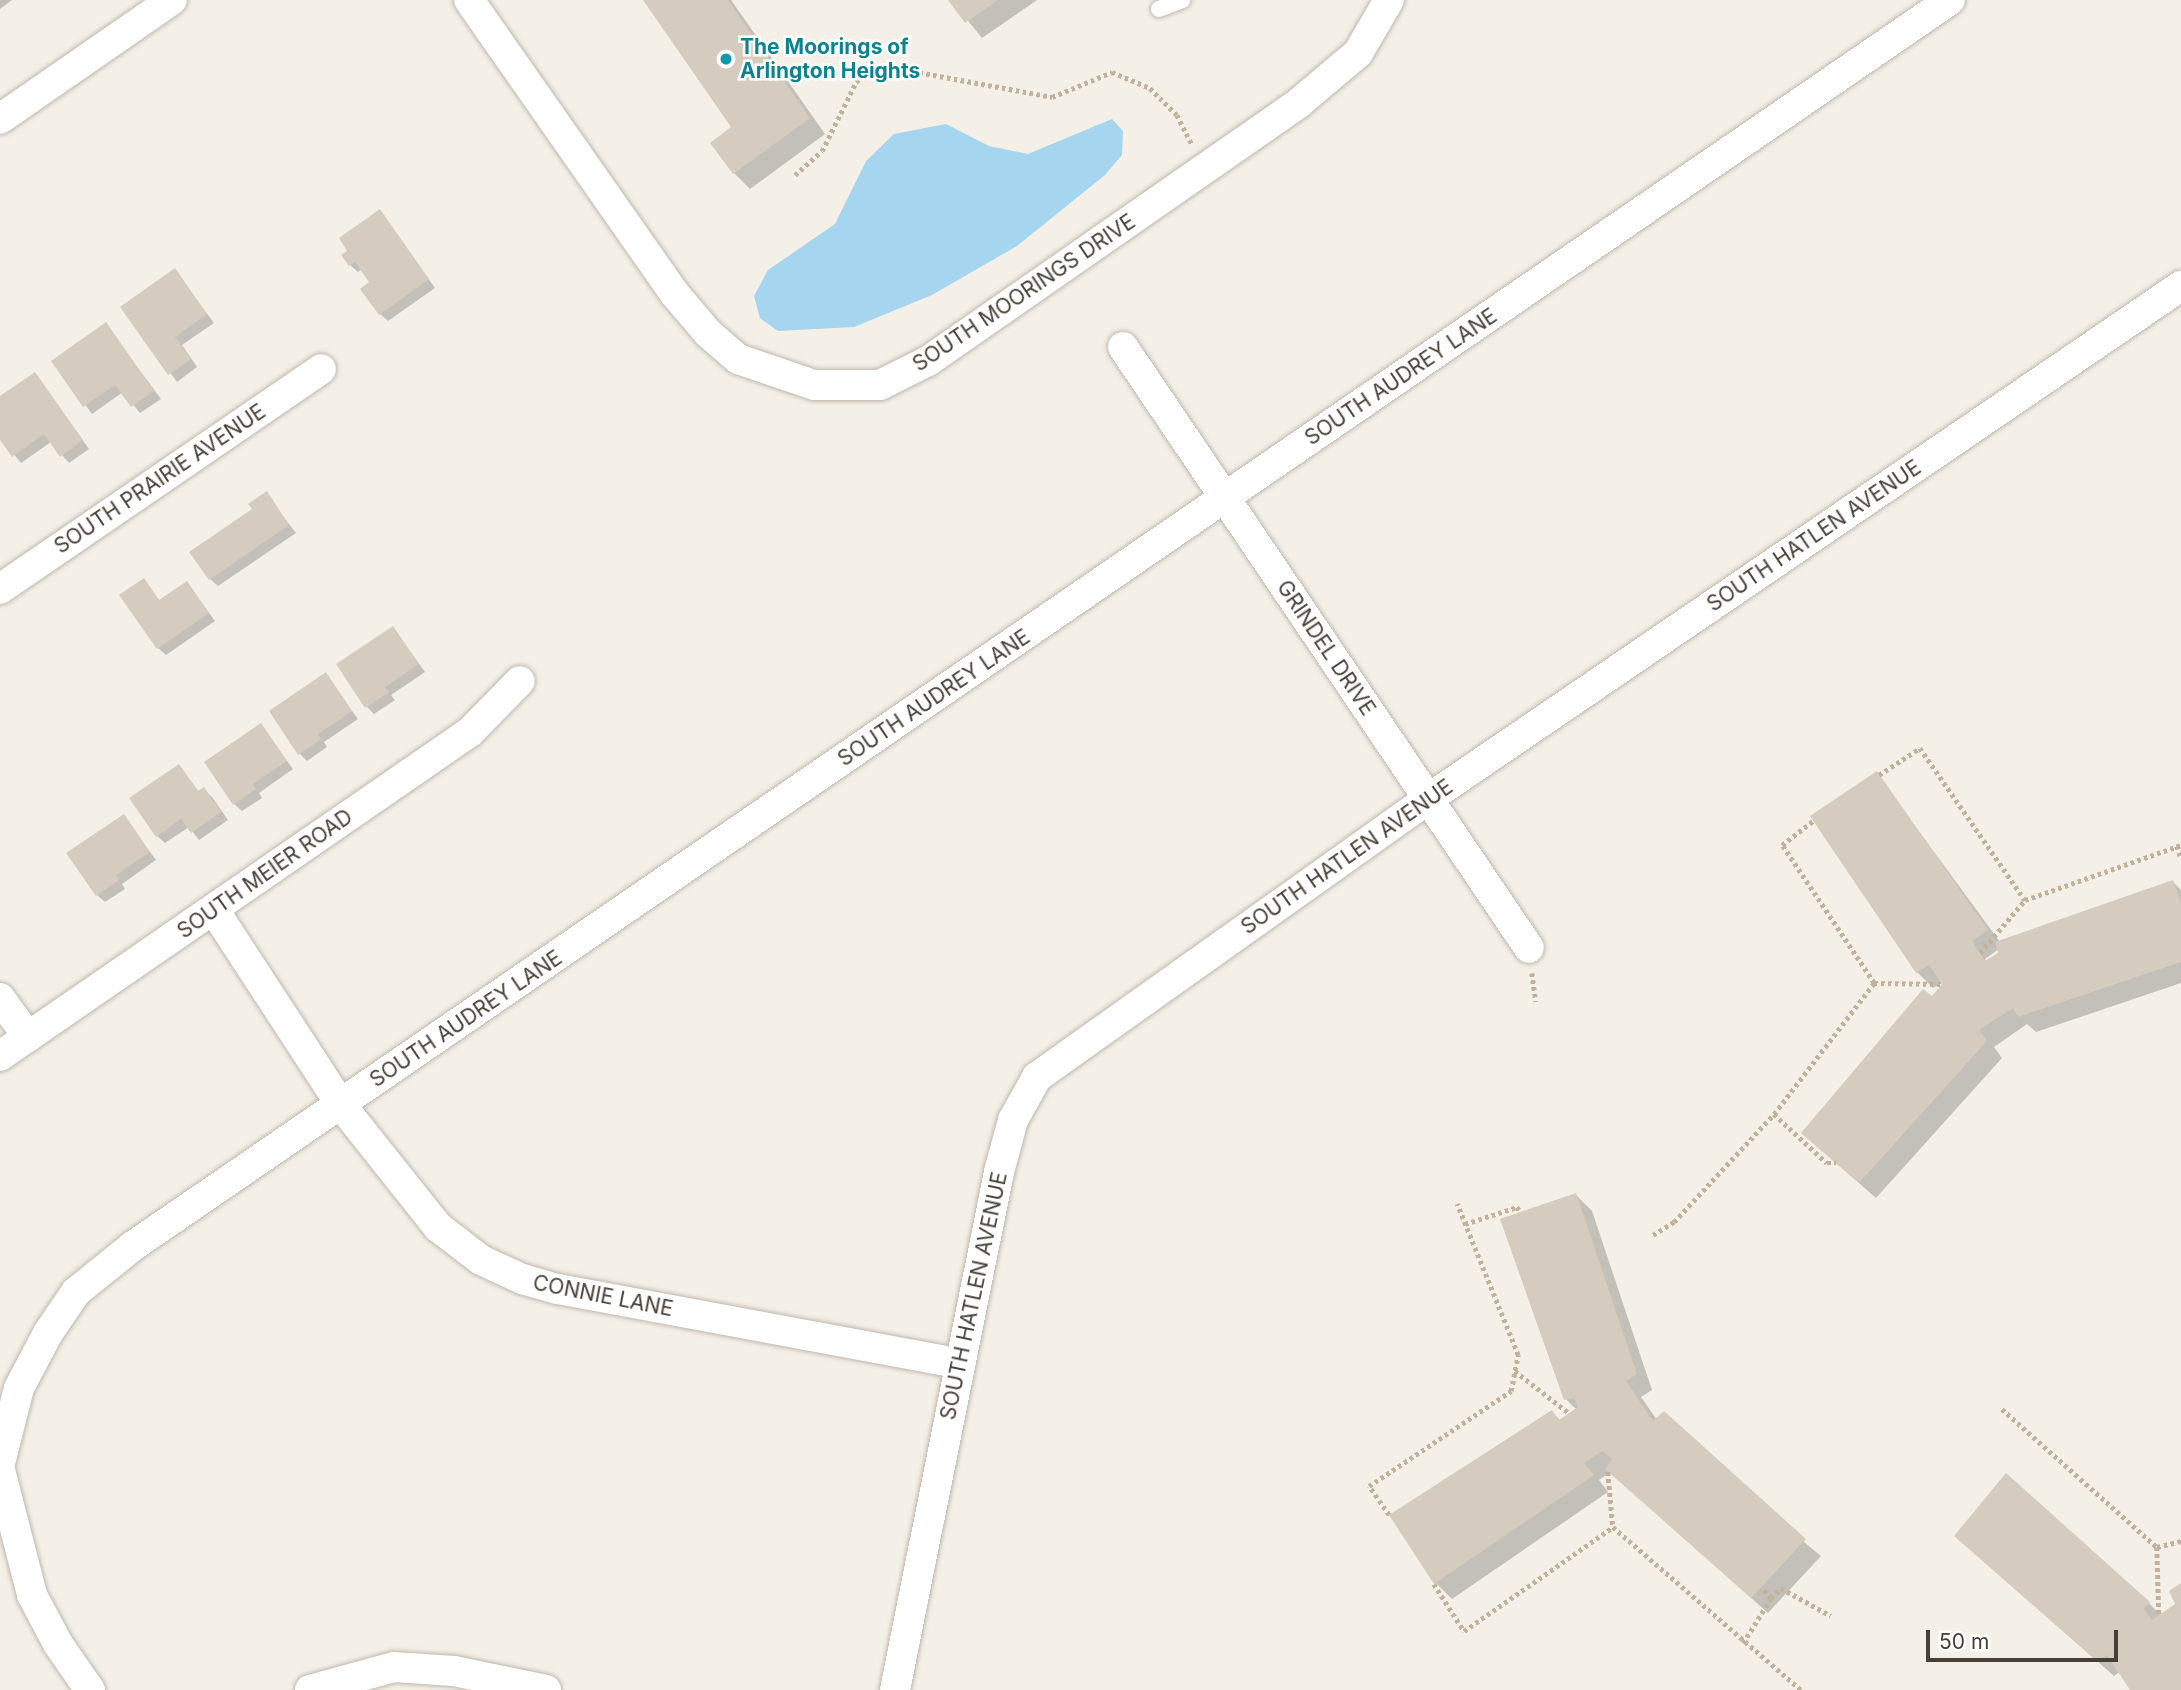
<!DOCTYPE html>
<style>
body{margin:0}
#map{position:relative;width:2181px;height:1690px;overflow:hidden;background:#f4f0e8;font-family:Inter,sans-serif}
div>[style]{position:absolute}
.water>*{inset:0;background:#a6d5ef}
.shadow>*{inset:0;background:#0003}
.building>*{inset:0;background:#d5cbbe}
.path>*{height:4.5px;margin-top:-2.25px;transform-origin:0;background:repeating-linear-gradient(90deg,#c1b29c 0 3.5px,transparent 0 7px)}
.roads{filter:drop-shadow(0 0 2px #bfb7ab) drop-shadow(0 0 2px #bfb7ab)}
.service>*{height:16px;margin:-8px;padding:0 8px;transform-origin:8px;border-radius:8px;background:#fff}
.minor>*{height:30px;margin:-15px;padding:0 15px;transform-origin:15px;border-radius:15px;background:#fff}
.dots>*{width:19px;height:19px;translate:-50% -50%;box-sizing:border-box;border:4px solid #fff;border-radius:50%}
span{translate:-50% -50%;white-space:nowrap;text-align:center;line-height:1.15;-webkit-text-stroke:5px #fff;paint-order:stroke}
.culture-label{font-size:21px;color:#0d838f;font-weight:700}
.left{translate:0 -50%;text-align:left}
.street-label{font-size:21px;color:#474037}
.scale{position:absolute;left:1926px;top:1630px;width:192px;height:32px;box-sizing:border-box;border:4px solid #474037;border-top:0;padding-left:9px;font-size:21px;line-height:24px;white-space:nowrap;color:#474037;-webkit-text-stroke:5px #fff;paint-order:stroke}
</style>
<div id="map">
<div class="water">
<div style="clip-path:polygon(1112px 119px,1123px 131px,1122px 155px,1105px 175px,1017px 246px,932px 295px,854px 327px,778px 331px,760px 318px,754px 296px,768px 270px,835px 224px,866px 161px,894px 134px,946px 124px,989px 146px,1028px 154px)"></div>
</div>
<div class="shadow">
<div style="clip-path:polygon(0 0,12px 0,0 9px)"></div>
<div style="clip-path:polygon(645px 0,731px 0,825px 134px,750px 189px,734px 173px,733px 127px)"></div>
<div style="clip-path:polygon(951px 0,1037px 0,982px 38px)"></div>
<div style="clip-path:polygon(379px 211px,435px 288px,388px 321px,380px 314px,372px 283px,362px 269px,358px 272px,350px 265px)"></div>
<div style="clip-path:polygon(175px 271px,214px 323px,182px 345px,197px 367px,177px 382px,122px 307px)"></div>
<div style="clip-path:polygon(106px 325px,161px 399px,140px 413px,123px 392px,92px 414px,53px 361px)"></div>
<div style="clip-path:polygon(35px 374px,89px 449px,69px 463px,51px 442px,21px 463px,0 437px,0 399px)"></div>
<div style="clip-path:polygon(266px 494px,296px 533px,218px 586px,210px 579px)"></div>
<div style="clip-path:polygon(143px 581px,160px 601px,187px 583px,215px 621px,166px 655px,158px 648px)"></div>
<div style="clip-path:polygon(393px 628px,425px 672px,391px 695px,395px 700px,374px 714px,367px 707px)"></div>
<div style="clip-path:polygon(326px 675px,358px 719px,324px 742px,327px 747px,307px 761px,299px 753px)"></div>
<div style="clip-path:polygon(261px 725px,293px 769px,259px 793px,262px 798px,242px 811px,234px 804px)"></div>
<div style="clip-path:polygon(179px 766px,200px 793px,204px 790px,212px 797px,228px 820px,199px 840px,189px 827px,165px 843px,157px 836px)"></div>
<div style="clip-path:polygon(evenodd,1877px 774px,2000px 942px,2173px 882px,2181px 890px,2181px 983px,2036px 1032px,2027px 1024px,1994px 1047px,2002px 1058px,1876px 1198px,1820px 1149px,1947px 980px,1933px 988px,1917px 972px,1877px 774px,1999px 949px,2000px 953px,1987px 962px,1985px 959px,1999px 949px)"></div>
<div style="clip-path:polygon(123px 816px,156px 860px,122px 884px,125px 889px,105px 902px,97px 895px)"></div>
<div style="clip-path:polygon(1576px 1195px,1592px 1211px,1652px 1390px,1641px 1397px,1657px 1420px,1821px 1556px,1768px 1613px,1610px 1472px,1599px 1480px,1608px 1492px,1452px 1599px,1436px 1583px,1391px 1516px,1552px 1412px,1561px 1421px,1577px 1410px,1566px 1399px)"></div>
<div style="clip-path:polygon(1972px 1551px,2149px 1603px,2161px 1616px,2177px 1604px,2181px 1585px,2181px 1690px,2132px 1690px,2120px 1672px,2114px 1676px)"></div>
</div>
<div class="building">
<div style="clip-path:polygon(643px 0,728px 0,810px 118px,733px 174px,710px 143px,731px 127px)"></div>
<div style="clip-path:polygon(948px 0,998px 0,965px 23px)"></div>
<div style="clip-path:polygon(380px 209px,429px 279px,379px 315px,360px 289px,369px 282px,355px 262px,349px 266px,341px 255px,347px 251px,339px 238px)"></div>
<div style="clip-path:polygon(175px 268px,207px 314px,175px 337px,191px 359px,168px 375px,120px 307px)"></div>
<div style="clip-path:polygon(106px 322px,154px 391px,131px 407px,115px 385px,83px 407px,51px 361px)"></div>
<div style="clip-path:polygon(35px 372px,83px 440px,60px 457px,44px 434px,12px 457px,0 440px,0 396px)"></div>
<div style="clip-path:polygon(267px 491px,289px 525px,209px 580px,189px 552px,252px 509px,248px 504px)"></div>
<div style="clip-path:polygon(144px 578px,159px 600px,187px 581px,209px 613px,157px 649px,119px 595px)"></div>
<div style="clip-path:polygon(393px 626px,419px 664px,385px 687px,389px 692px,365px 708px,336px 664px)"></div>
<div style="clip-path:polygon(326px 672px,352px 711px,318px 734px,321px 739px,298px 755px,269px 711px)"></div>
<div style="clip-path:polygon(261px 723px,287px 761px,253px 784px,256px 789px,233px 805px,204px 762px)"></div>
<div style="clip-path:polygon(179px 764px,198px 791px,204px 787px,221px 812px,191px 833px,181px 819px,156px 837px,129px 798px)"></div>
<div style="clip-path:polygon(1877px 771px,1988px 930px,1972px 941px,1985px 961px,1998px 953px,1995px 942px,2173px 880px,2181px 903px,2181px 962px,2018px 1017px,2013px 1008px,1979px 1030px,1987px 1041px,1859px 1183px,1801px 1133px,1923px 989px,1932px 996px,1942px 984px,1929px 965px,1916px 973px,1810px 816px)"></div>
<div style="clip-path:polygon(124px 814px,150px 852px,116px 875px,119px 880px,96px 896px,66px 853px)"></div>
<div style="clip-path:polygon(1576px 1193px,1637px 1374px,1626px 1381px,1653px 1421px,1664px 1411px,1806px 1539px,1751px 1598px,1605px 1469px,1612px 1459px,1602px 1451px,1584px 1463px,1594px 1475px,1434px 1584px,1389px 1515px,1552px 1410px,1559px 1420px,1578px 1407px,1574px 1398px,1564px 1400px,1500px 1219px)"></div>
<div style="clip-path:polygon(2006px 1473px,2150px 1602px,2144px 1609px,2152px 1620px,2175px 1604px,2169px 1591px,2181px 1583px,2181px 1690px,2130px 1690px,2107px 1655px,2097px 1661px,1954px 1536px)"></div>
</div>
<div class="path">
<div style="left:795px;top:175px;width:36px;rotate:-42deg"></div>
<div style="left:822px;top:151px;width:77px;rotate:-63.8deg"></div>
<div style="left:856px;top:82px;width:18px;rotate:-41deg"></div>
<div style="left:870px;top:70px;width:16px;rotate:-15deg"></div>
<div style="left:885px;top:66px;width:170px;rotate:10.5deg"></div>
<div style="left:1052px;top:97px;width:65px;rotate:-22.6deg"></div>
<div style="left:1112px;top:72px;width:41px;rotate:22.8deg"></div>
<div style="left:1150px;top:88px;width:38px;rotate:45deg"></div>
<div style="left:1177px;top:115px;width:34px;rotate:63deg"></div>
<div style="left:1879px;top:775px;width:49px;rotate:-33.4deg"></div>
<div style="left:1920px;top:748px;width:185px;rotate:55.4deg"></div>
<div style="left:2177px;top:846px;width:13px;rotate:72deg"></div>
<div style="left:1980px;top:953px;width:70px;rotate:-49.7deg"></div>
<div style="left:2025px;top:900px;width:165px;rotate:-19.4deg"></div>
<div style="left:1532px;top:973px;width:29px;rotate:82deg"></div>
<div style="left:1874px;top:983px;width:68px;rotate:0.8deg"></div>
<div style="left:1774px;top:1114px;width:72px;rotate:42.8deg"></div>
<div style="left:1827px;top:1163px;width:9px"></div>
<div style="left:1465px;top:1224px;width:55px;rotate:-18.1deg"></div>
<div style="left:1517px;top:1207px;width:6px;rotate:51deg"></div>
<div style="left:1653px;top:1235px;width:25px;rotate:-32deg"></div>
<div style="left:1674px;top:1222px;width:147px;rotate:-47.2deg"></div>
<div style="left:1774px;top:1114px;width:165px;rotate:-52.6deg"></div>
<div style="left:1874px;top:983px;width:166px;rotate:-123.7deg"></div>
<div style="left:1782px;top:845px;width:39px;rotate:-38deg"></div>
<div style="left:1515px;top:1371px;width:68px;rotate:37.9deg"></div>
<div style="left:2002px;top:1409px;width:208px;rotate:41.7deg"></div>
<div style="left:2157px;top:1547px;width:68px;rotate:88.3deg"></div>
<div style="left:1608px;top:1472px;width:55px;rotate:84.8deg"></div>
<div style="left:1389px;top:1515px;width:35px;rotate:-125deg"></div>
<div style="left:1369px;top:1486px;width:171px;rotate:-33.8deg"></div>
<div style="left:1511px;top:1391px;width:37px;rotate:-79deg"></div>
<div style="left:1518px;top:1355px;width:163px;rotate:-112deg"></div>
<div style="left:2157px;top:1547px;width:25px;rotate:-14deg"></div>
<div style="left:1434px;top:1584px;width:56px;rotate:57.4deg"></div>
<div style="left:1464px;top:1631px;width:182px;rotate:-34.9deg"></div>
<div style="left:1613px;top:1527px;width:249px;rotate:40.9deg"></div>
<div style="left:1771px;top:1598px;width:14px;rotate:-45deg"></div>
<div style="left:1781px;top:1588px;width:57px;rotate:29.2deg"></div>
<div style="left:1743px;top:1643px;width:53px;rotate:-58.1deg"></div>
<div style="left:1771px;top:1598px;width:14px;rotate:-135deg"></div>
</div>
<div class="roads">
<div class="service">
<div style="left:1159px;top:9px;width:25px;rotate:-21deg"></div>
</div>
<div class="minor">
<div style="left:469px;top:0;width:358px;rotate:55deg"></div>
<div style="left:674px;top:293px;width:52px;rotate:49.6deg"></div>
<div style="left:708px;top:333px;width:40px;rotate:41deg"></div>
<div style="left:738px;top:359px;width:80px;rotate:18.9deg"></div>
<div style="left:814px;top:385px;width:66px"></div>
<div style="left:880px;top:385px;width:54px;rotate:-26.6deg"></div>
<div style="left:928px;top:361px;width:453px;rotate:-34.8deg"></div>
<div style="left:1300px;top:102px;width:76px;rotate:-40.2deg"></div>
<div style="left:1358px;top:53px;width:61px;rotate:-59.7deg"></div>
<div style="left:0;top:119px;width:209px;rotate:-34.7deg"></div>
<div style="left:1123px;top:347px;width:725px;rotate:55.96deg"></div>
<div style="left:0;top:589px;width:389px;rotate:-34.4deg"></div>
<div style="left:214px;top:910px;width:233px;rotate:56.9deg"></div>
<div style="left:341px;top:1105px;width:156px;rotate:51.5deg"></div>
<div style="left:438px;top:1227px;width:54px;rotate:37.5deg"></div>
<div style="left:481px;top:1260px;width:45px;rotate:24.9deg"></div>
<div style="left:522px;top:1279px;width:37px;rotate:16deg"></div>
<div style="left:558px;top:1289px;width:407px;rotate:10.5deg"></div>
<div style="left:0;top:998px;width:48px;rotate:54.3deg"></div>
<div style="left:0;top:1056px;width:571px;rotate:-34.58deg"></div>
<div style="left:470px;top:732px;width:71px;rotate:-45.6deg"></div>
<div style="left:0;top:1463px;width:77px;rotate:-75.8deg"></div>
<div style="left:19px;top:1388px;width:62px;rotate:-62.2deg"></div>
<div style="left:48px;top:1333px;width:50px;rotate:-55.7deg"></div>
<div style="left:76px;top:1292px;width:73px;rotate:-38.9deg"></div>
<div style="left:133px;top:1246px;width:2203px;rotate:-34.44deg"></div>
<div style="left:0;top:1470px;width:129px;rotate:75.6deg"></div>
<div style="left:32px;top:1595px;width:55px;rotate:62deg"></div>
<div style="left:58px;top:1644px;width:56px;rotate:55.2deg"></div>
<div style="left:310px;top:1690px;width:87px;rotate:-15.3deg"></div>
<div style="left:394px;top:1667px;width:60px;rotate:3.8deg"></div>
<div style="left:454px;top:1671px;width:94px;rotate:11.7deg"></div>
<div style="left:895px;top:1690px;width:528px;rotate:-78.65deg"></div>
<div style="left:999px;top:1172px;width:54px;rotate:-74.9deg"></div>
<div style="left:1013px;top:1120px;width:49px;rotate:-60.8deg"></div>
<div style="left:1037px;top:1077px;width:480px;rotate:-35.4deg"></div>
<div style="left:1428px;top:799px;width:911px;rotate:-34.27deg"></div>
</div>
</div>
<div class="dots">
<div style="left:726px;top:59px;background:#0f9aa8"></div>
</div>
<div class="culture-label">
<span class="left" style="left:740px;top:59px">The Moorings of<br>Arlington Heights</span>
</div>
<div class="street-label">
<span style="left:1024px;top:293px;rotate:-34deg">SOUTH MOORINGS DRIVE</span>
<span style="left:1401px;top:377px;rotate:-34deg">SOUTH AUDREY LANE</span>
<span style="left:160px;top:479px;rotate:-34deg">SOUTH PRAIRIE AVENUE</span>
<span style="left:1814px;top:536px;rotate:-34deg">SOUTH HATLEN AVENUE</span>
<span style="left:1326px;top:648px;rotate:56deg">GRINDEL DRIVE</span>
<span style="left:934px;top:698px;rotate:-34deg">SOUTH AUDREY LANE</span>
<span style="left:1347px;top:857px;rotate:-35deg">SOUTH HATLEN AVENUE</span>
<span style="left:265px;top:874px;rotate:-35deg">SOUTH MEIER ROAD</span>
<span style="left:466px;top:1019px;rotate:-34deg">SOUTH AUDREY LANE</span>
<span style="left:603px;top:1296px;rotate:11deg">CONNIE LANE</span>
<span style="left:974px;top:1296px;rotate:-78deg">SOUTH HATLEN AVENUE</span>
</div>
<div class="scale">50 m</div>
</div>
